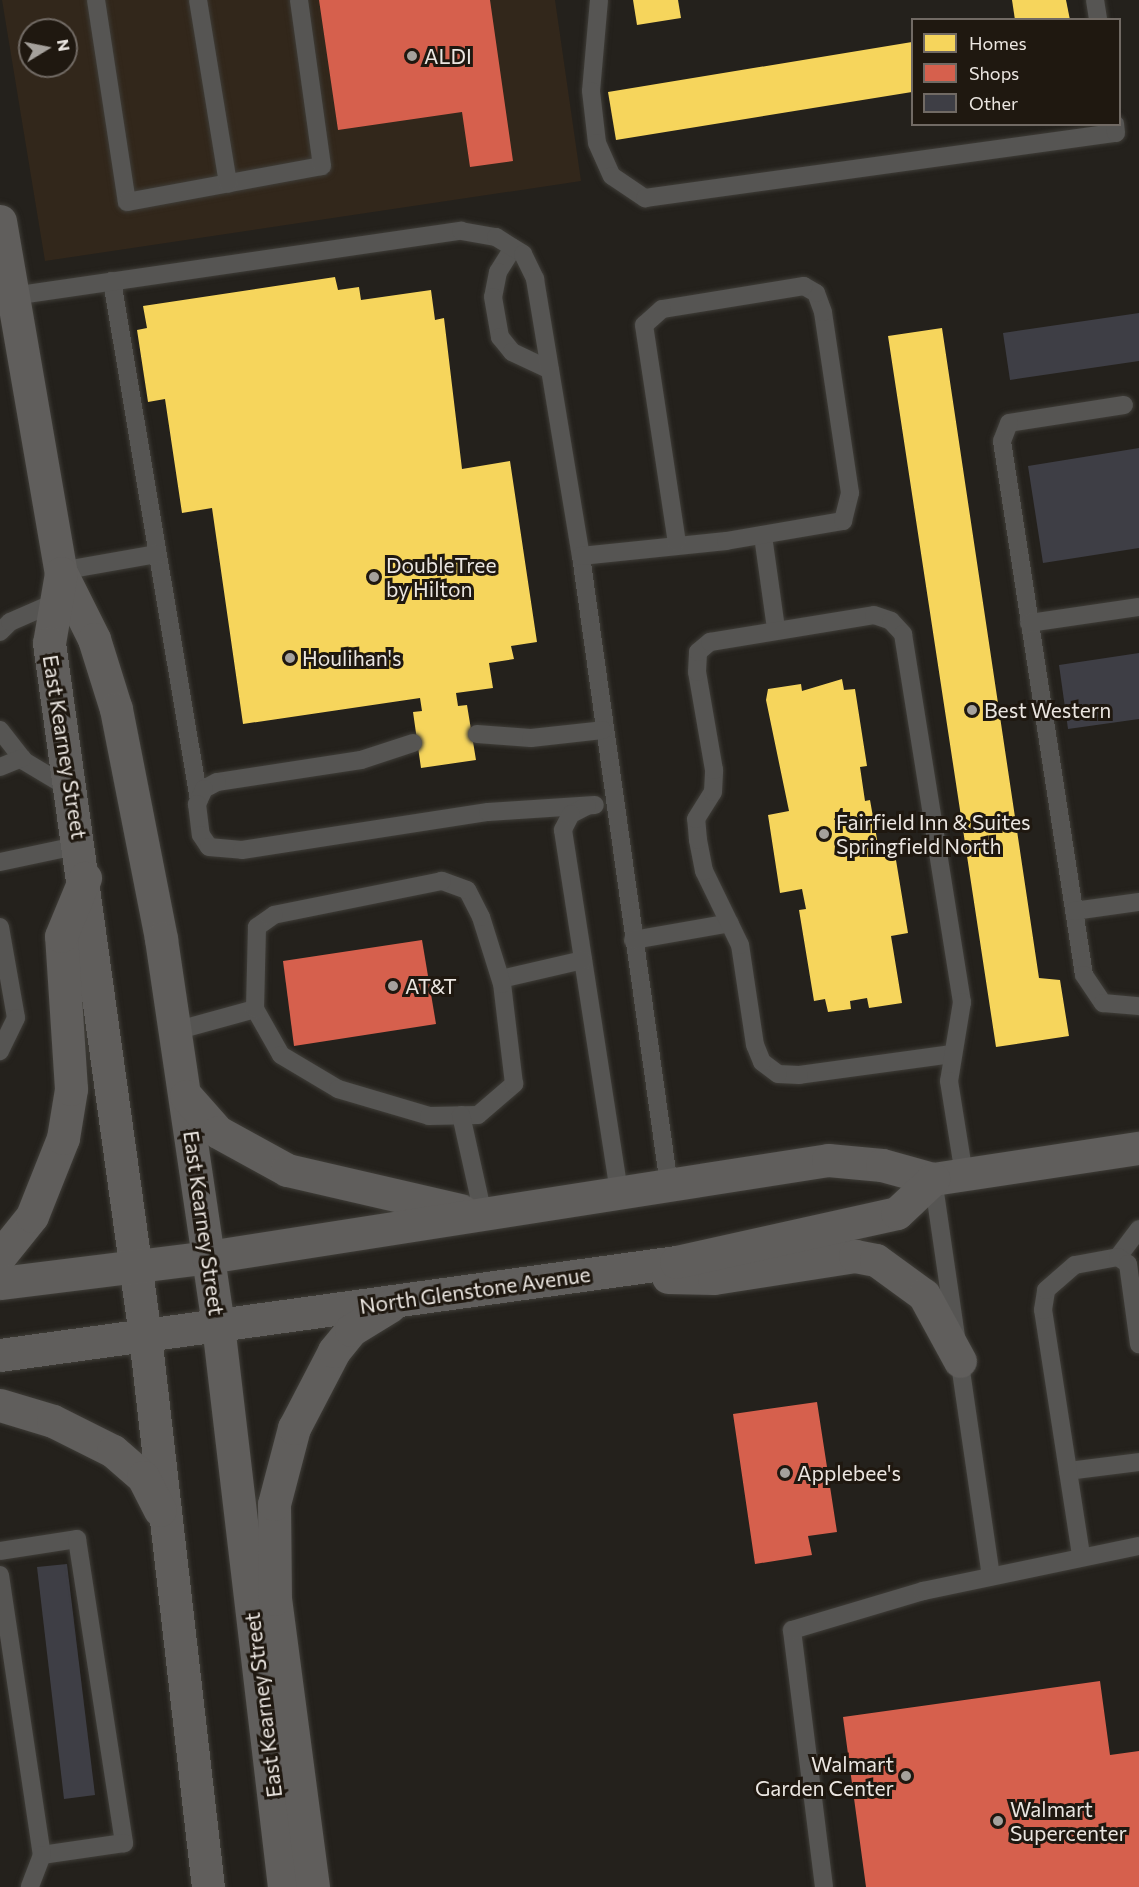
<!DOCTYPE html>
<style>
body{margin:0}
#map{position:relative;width:1139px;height:1887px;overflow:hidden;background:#24211c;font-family:Commissioner,sans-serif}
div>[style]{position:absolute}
.built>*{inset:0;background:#32271b}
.homes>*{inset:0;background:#f6d55c}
.shops>*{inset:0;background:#d6604d}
.building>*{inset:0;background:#3e3e45}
.roads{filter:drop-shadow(0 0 2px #3f3d38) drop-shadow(0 0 2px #3f3d38)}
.service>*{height:18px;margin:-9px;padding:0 9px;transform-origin:9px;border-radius:9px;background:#565553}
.primary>*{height:33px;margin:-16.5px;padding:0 16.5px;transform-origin:16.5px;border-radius:16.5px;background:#605e5c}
.dots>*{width:16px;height:16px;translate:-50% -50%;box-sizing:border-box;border:3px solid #1f1810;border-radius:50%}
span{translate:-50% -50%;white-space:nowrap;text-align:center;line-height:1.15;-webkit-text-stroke:6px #1f1810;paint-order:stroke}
.poi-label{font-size:21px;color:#ebe6e1}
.left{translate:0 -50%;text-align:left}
.right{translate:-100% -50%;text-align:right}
.street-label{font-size:21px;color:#ebe6e1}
.legend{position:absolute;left:911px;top:18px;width:210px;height:108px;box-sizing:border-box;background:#1f1810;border:2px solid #716a64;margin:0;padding:8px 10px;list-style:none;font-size:18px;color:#ebe6e1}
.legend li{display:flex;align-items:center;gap:12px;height:30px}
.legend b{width:30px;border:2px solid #716a64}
.north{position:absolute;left:18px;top:18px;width:60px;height:60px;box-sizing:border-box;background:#1f1810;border:2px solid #716a64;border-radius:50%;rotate:80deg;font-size:16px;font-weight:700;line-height:24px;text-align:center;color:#ebe6e1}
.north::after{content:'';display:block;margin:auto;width:21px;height:27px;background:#a5a19c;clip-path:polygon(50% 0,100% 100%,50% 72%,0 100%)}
</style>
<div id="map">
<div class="built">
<div style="clip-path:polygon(evenodd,2px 0,555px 0,581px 181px,45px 261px,2px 0,30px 30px,66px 30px,66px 66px,30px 66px,30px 30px)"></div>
</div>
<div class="homes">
<div style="clip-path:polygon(633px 0,678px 0,681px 18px,637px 25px)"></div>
<div style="clip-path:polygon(1012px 0,1066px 0,1070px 20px,1015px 20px)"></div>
<div style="clip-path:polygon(912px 42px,912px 92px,616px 140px,608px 92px)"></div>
<div style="clip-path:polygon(335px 277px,338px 290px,359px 287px,361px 300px,431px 290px,435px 320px,444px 318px,462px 469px,510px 461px,537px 642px,511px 646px,514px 659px,489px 663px,493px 688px,456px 693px,458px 706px,467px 705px,476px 760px,421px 768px,413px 712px,422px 711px,420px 698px,243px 724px,212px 508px,182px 513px,165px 399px,148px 402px,137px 330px,147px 328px,143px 306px)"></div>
<div style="clip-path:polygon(942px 328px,1039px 978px,1060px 980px,1069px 1036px,996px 1047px,888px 336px)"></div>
<div style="clip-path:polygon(842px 679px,844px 690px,855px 689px,867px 766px,860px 767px,865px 801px,870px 800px,880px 856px,895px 854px,908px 933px,891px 936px,902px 1003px,869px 1008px,867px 998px,850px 1001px,851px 1009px,828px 1012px,825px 999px,814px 1001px,799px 910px,806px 909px,802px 889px,780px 893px,768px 815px,789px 811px,766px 700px,768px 689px,801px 684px,802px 691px)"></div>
</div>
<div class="shops">
<div style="clip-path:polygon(319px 0,490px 0,513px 161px,470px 167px,462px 112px,338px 130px)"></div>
<div style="clip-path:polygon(422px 940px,436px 1024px,294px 1046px,283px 961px)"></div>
<div style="clip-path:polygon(817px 1402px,837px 1532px,808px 1536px,812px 1555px,755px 1564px,733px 1414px)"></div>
<div style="clip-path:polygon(1100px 1681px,1110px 1755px,1139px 1751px,1139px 1887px,866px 1887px,843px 1717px)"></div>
</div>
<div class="building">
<div style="clip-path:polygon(1139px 313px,1139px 361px,1010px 380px,1003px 333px)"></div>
<div style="clip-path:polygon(1139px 448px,1139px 548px,1043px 563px,1028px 466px)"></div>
<div style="clip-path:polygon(1139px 653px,1139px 719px,1068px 729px,1059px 665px)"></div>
<div style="clip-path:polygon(67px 1564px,95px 1795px,64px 1799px,37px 1567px)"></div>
</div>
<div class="roads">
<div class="service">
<div style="left:96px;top:0;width:204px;rotate:81.3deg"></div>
<div style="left:127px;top:202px;width:198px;rotate:-10.5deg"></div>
<div style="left:322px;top:166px;width:168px;rotate:-97.9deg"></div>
<div style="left:198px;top:0;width:186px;rotate:80.7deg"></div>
<div style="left:599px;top:0;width:91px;rotate:95deg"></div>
<div style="left:591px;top:91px;width:52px;rotate:83.4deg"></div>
<div style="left:597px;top:143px;width:36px;rotate:66deg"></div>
<div style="left:612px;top:176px;width:40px;rotate:34deg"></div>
<div style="left:645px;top:198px;width:475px;rotate:-7.9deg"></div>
<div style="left:1116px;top:133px;width:9px;rotate:-96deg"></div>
<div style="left:1095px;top:0;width:20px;rotate:81deg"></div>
<div style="left:513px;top:248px;width:28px;rotate:122deg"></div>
<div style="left:498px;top:272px;width:25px;rotate:101deg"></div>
<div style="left:493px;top:297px;width:41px;rotate:80.1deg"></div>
<div style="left:500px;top:337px;width:19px;rotate:51deg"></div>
<div style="left:512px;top:352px;width:42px;rotate:25.3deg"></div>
<div style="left:112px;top:281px;width:526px;rotate:80.48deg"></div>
<div style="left:13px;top:296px;width:453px;rotate:-8.3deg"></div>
<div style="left:461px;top:231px;width:36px;rotate:10deg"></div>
<div style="left:496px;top:237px;width:32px;rotate:32deg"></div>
<div style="left:523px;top:254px;width:28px;rotate:64deg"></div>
<div style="left:535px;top:279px;width:281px;rotate:80.6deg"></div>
<div style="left:581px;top:556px;width:635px;rotate:82.04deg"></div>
<div style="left:1124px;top:405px;width:116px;rotate:171.1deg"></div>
<div style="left:1009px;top:423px;width:19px;rotate:111deg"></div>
<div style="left:1002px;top:441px;width:540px;rotate:81.27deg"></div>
<div style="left:1084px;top:975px;width:34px;rotate:56deg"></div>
<div style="left:1103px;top:1003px;width:36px;rotate:5deg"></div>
<div style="left:763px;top:536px;width:94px;rotate:82deg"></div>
<div style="left:581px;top:556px;width:146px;rotate:-5.9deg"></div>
<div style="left:726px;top:541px;width:119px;rotate:-9.7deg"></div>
<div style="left:843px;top:521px;width:29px;rotate:-76deg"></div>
<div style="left:850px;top:493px;width:183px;rotate:-98.5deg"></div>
<div style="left:823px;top:312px;width:20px;rotate:-110deg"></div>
<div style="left:816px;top:293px;width:14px;rotate:-150deg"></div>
<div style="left:804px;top:286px;width:144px;rotate:170.8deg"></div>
<div style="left:662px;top:309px;width:24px;rotate:138deg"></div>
<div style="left:644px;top:325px;width:219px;rotate:81.4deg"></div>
<div style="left:60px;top:571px;width:97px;rotate:-10deg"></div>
<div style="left:1029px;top:623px;width:111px;rotate:-8.3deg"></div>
<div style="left:0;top:632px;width:14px;rotate:-45deg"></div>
<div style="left:10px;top:622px;width:50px;rotate:-23.5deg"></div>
<div style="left:0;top:730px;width:39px;rotate:52deg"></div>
<div style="left:24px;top:761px;width:55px;rotate:30.8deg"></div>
<div style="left:477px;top:734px;width:54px;rotate:4.2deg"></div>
<div style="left:531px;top:738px;width:72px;rotate:-6.3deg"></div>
<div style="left:413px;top:743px;width:55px;rotate:161.9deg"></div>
<div style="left:361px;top:760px;width:146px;rotate:171.3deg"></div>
<div style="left:217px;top:782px;width:15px;rotate:152deg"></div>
<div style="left:204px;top:789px;width:17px;rotate:115deg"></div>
<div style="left:197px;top:804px;width:31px;rotate:83deg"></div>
<div style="left:201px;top:835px;width:14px;rotate:56deg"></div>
<div style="left:209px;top:847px;width:33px;rotate:5deg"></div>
<div style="left:242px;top:850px;width:249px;rotate:-8.8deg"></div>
<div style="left:488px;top:812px;width:107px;rotate:-3.7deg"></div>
<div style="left:0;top:767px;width:24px;rotate:-22deg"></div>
<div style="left:587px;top:806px;width:18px;rotate:153deg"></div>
<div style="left:571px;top:814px;width:18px;rotate:117deg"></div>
<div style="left:563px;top:830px;width:367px;rotate:81.2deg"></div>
<div style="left:0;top:862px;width:82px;rotate:-12deg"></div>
<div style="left:1074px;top:911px;width:66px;rotate:-7.9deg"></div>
<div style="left:0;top:927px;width:92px;rotate:80deg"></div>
<div style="left:16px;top:1018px;width:37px;rotate:116deg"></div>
<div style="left:633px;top:940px;width:98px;rotate:-9.9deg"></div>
<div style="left:501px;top:979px;width:84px;rotate:-13deg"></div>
<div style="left:175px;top:1031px;width:83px;rotate:-15.4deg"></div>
<div style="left:255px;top:1009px;width:53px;rotate:60.5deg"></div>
<div style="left:281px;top:1055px;width:66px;rotate:30.8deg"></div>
<div style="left:338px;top:1089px;width:95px;rotate:16.5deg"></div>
<div style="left:429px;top:1116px;width:49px;rotate:-1.2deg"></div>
<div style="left:478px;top:1115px;width:48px;rotate:-40.7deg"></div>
<div style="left:514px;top:1084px;width:101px;rotate:-96.8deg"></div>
<div style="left:502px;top:984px;width:70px;rotate:-107.4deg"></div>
<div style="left:481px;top:917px;width:30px;rotate:-117deg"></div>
<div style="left:467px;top:890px;width:27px;rotate:-160deg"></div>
<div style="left:442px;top:881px;width:171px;rotate:168.6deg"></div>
<div style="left:274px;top:915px;width:21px;rotate:145deg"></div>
<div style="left:257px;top:927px;width:82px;rotate:91.4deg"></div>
<div style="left:952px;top:1054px;width:154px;rotate:172.2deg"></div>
<div style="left:799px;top:1075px;width:21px;rotate:-177deg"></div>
<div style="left:778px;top:1074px;width:20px;rotate:-143deg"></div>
<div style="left:762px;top:1062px;width:18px;rotate:-112deg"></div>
<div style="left:755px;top:1045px;width:101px;rotate:-98.5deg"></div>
<div style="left:740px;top:945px;width:82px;rotate:-115.9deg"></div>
<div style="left:704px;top:871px;width:32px;rotate:-101deg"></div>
<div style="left:698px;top:840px;width:21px;rotate:-95deg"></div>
<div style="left:696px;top:819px;width:32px;rotate:-58deg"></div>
<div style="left:713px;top:792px;width:22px;rotate:-87deg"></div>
<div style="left:714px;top:770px;width:99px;rotate:-99.8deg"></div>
<div style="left:697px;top:672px;width:20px;rotate:-87deg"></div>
<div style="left:698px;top:652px;width:16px;rotate:-40deg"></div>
<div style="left:710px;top:642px;width:166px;rotate:-9.3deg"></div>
<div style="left:874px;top:615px;width:18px;rotate:19deg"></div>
<div style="left:891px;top:621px;width:18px;rotate:47deg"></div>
<div style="left:903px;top:634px;width:373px;rotate:80.9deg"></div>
<div style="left:962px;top:1002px;width:80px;rotate:99.3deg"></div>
<div style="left:949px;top:1081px;width:95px;rotate:80.9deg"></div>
<div style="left:461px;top:1115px;width:101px;rotate:77.5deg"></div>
<div style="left:933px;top:1179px;width:401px;rotate:81.7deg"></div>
<div style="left:1118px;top:1257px;width:35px;rotate:-53deg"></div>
<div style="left:1068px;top:1471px;width:72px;rotate:-7.2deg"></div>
<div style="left:0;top:1551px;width:78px;rotate:-8.9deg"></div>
<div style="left:77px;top:1539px;width:308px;rotate:81.2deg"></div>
<div style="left:124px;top:1843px;width:83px;rotate:171.7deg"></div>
<div style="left:1081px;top:1555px;width:248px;rotate:-98.8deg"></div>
<div style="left:1043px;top:1310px;width:20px;rotate:-81deg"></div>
<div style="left:1046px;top:1290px;width:38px;rotate:-41deg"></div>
<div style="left:1075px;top:1265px;width:44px;rotate:-10.5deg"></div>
<div style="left:1118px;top:1257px;width:12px;rotate:35deg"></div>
<div style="left:1128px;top:1264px;width:81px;rotate:82.2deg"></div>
<div style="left:0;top:1575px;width:283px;rotate:81.5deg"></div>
<div style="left:42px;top:1855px;width:34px;rotate:111deg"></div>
<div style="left:824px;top:1887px;width:259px;rotate:-97.1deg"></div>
<div style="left:792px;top:1630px;width:137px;rotate:-16.6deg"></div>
<div style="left:923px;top:1591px;width:221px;rotate:-11.8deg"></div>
</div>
<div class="primary">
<div style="left:0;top:221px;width:357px;rotate:80.2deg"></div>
<div style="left:61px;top:573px;width:74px;rotate:63.4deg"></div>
<div style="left:94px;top:639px;width:73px;rotate:72.6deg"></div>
<div style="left:116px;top:709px;width:234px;rotate:78.9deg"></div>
<div style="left:161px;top:939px;width:390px;rotate:81.6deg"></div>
<div style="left:218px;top:1325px;width:566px;rotate:83.3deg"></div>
<div style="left:61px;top:573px;width:71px;rotate:99.7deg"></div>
<div style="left:49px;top:643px;width:700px;rotate:82.11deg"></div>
<div style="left:145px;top:1336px;width:555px;rotate:83.48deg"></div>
<div style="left:186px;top:1096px;width:48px;rotate:48.4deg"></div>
<div style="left:218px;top:1132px;width:79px;rotate:28.8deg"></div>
<div style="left:287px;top:1170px;width:178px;rotate:13deg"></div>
<div style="left:0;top:1256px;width:51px;rotate:-51.3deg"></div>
<div style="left:32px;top:1216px;width:84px;rotate:-68.3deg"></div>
<div style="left:63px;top:1138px;width:50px;rotate:-80.7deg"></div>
<div style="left:71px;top:1089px;width:153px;rotate:-93.7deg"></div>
<div style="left:61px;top:936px;width:63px;rotate:-67.5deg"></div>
<div style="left:668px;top:1277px;width:46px;rotate:1.2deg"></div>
<div style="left:714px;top:1278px;width:143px;rotate:-8.9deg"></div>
<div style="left:855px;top:1256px;width:21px;rotate:11deg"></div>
<div style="left:876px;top:1260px;width:59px;rotate:36.1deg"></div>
<div style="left:924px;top:1295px;width:75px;rotate:61.4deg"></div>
<div style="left:0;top:1283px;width:210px;rotate:-7.1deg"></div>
<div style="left:208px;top:1257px;width:628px;rotate:-8.89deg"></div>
<div style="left:828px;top:1160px;width:54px;rotate:5.3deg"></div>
<div style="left:882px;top:1165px;width:53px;rotate:15.4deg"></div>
<div style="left:933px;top:1179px;width:208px;rotate:-8.6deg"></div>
<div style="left:0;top:1355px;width:682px;rotate:-7.83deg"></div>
<div style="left:676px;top:1262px;width:226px;rotate:-12.5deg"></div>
<div style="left:897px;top:1213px;width:50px;rotate:-43.4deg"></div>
<div style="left:0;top:1405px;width:55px;rotate:16.8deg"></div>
<div style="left:53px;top:1421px;width:67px;rotate:26.6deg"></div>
<div style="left:113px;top:1451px;width:40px;rotate:41deg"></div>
<div style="left:143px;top:1477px;width:37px;rotate:63deg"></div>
<div style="left:313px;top:1887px;width:290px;rotate:-97.5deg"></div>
<div style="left:275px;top:1599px;width:95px;rotate:-90.6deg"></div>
<div style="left:274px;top:1504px;width:79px;rotate:-75.3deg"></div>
<div style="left:294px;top:1428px;width:87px;rotate:-62.5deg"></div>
<div style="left:334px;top:1351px;width:27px;rotate:-51deg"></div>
<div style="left:351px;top:1330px;width:46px;rotate:-31.6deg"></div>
</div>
</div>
<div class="dots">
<div style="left:412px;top:56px;background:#a5a19c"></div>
<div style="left:374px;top:577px;background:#a5a19c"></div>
<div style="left:290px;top:658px;background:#a5a19c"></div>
<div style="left:972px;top:710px;background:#a5a19c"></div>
<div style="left:824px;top:834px;background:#a5a19c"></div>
<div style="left:393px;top:986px;background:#a5a19c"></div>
<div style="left:785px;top:1473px;background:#a5a19c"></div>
<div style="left:906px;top:1776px;background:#a5a19c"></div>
<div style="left:998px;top:1821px;background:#a5a19c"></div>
</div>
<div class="poi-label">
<span class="left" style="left:424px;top:56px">ALDI</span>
<span class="left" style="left:386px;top:577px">DoubleTree<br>by Hilton</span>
<span class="left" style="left:302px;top:658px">Houlihan's</span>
<span class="left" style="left:984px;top:710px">Best Western</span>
<span class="left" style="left:836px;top:834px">Fairfield Inn &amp; Suites<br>Springfield North</span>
<span class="left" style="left:405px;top:986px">AT&amp;T</span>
<span class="left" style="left:797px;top:1473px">Applebee's</span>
<span class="right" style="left:894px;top:1776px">Walmart<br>Garden Center</span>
<span class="left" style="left:1010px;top:1821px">Walmart<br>Supercenter</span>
</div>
<div class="street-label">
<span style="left:65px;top:747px;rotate:81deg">East Kearney Street</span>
<span style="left:204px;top:1223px;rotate:82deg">East Kearney Street</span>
<span style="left:475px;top:1290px;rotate:-8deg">North Glenstone Avenue</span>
<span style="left:263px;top:1705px;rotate:-97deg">East Kearney Street</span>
</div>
<ul class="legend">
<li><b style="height:16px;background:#f6d55c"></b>Homes</li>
<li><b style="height:16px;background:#d6604d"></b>Shops</li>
<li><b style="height:16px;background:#3e3e45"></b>Other</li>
</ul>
<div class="north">N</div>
</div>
